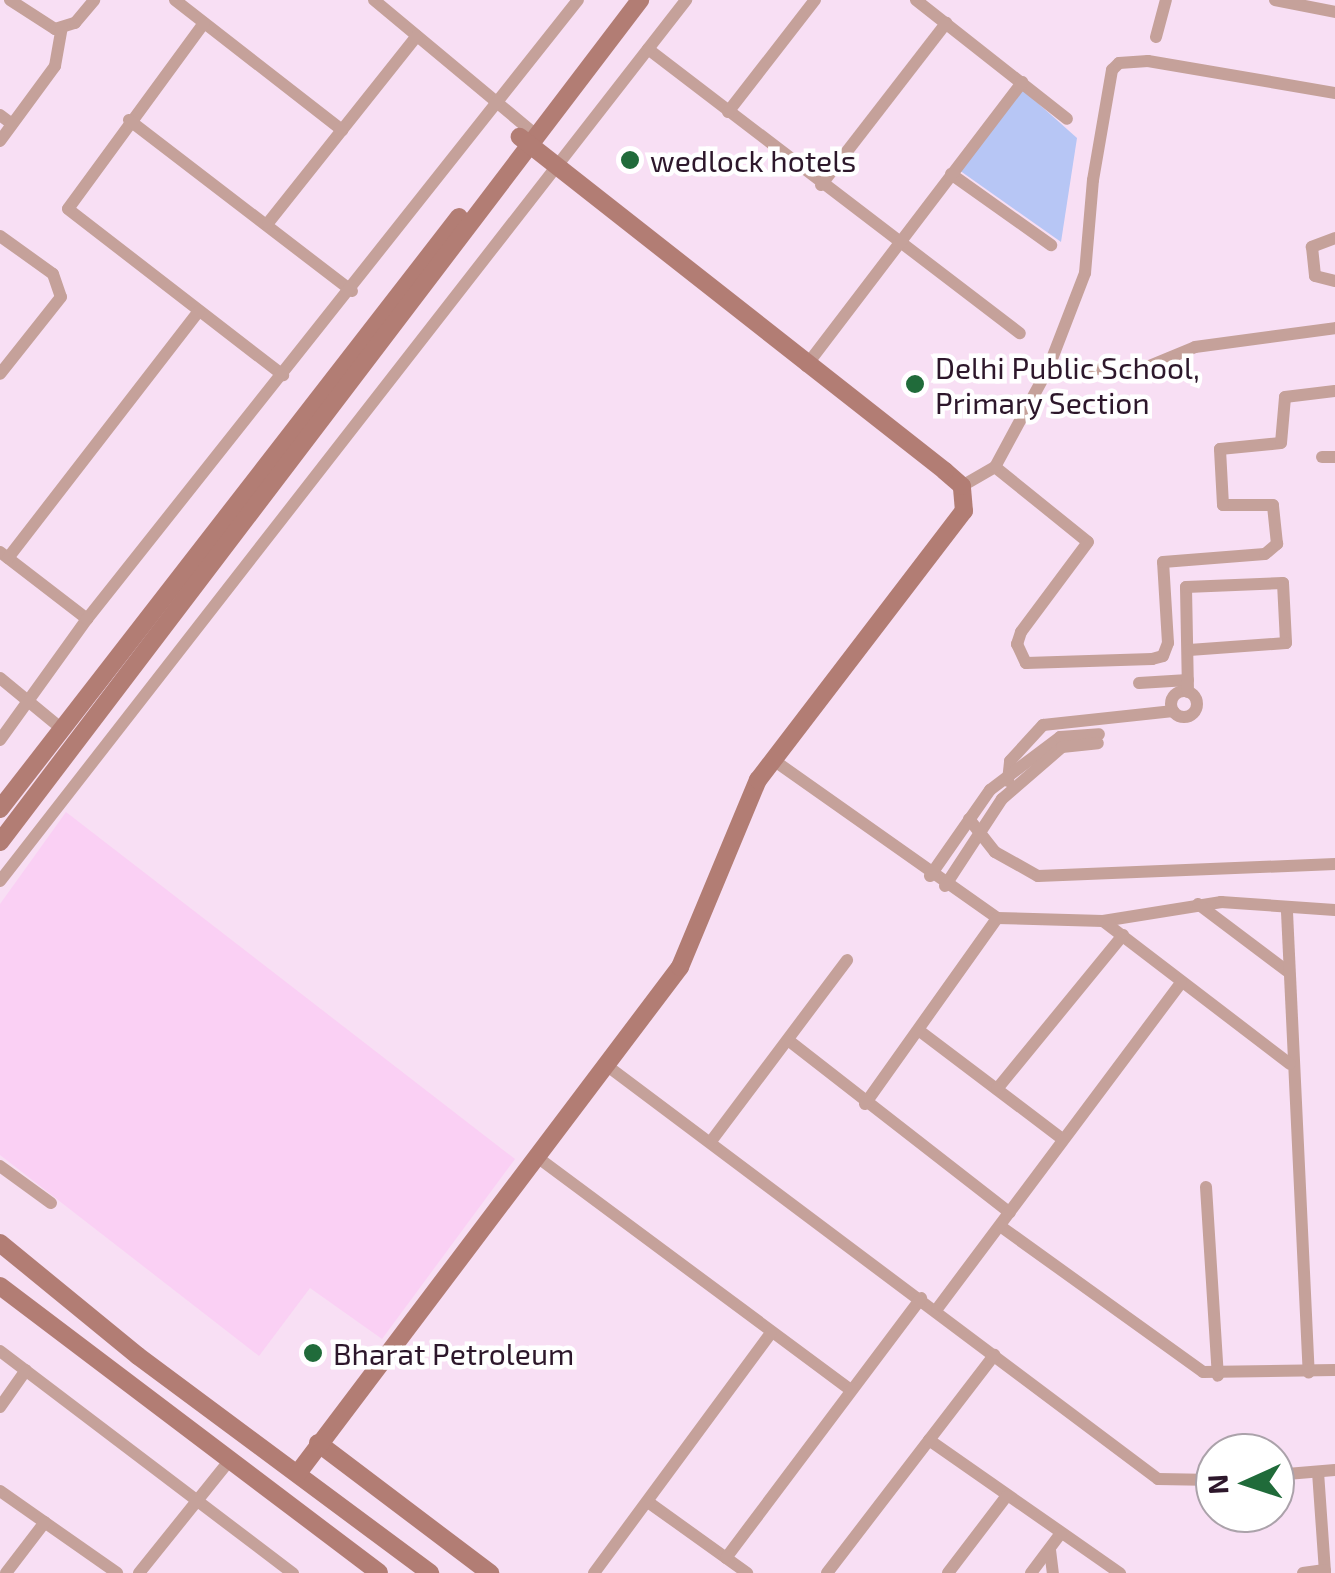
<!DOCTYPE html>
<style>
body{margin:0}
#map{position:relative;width:1335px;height:1573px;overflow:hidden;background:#f8dff4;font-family:"Exo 2",sans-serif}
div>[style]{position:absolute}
.built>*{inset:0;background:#fad0f4}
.green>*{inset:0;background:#b7c6f5}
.street>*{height:12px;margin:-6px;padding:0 6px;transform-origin:6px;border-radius:6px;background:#c5a19a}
.street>.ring{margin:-6px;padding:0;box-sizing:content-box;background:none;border:12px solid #c5a19a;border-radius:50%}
.secondary>*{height:18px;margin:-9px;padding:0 9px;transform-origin:9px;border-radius:9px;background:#b27d74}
.dots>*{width:28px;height:28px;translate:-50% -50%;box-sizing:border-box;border:5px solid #fff;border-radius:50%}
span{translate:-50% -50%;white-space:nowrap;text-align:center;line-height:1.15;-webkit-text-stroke:9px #fff;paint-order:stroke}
.poi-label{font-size:30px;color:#2d172b}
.left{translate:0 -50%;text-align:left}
.north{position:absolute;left:1195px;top:1433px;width:100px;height:100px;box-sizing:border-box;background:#fff;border:2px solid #aba2aa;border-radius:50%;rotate:267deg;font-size:28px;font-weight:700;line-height:40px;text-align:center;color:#2d172b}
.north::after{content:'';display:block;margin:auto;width:35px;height:45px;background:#206b3a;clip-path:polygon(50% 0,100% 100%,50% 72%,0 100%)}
</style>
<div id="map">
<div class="built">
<div style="clip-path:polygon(66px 812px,515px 1159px,382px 1339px,310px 1288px,259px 1356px,0 1155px,0 904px)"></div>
</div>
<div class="green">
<div style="clip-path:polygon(1022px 89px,1077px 138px,1061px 242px,959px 170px)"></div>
</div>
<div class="street">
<div style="left:10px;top:0;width:54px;rotate:32.8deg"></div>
<div style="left:55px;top:29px;width:21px;rotate:-17deg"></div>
<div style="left:75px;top:23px;width:30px;rotate:-50deg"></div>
<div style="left:175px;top:0;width:212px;rotate:37.9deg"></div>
<div style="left:374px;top:0;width:211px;rotate:39.8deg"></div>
<div style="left:916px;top:0;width:192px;rotate:38.2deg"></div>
<div style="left:1275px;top:0;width:61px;rotate:11.3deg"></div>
<div style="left:204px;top:23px;width:230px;rotate:126.2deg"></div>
<div style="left:68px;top:209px;width:272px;rotate:37.7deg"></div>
<div style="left:1156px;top:37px;width:38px;rotate:-75deg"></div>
<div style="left:648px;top:49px;width:468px;rotate:37.4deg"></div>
<div style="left:728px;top:112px;width:142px;rotate:-52.2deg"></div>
<div style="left:0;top:115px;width:15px;rotate:37deg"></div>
<div style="left:129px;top:120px;width:281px;rotate:37.5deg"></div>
<div style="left:0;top:141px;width:93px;rotate:-53.7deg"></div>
<div style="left:55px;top:66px;width:39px;rotate:-80deg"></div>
<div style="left:951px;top:174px;width:123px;rotate:35.4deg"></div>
<div style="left:821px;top:185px;width:205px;rotate:-52.3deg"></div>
<div style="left:268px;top:223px;width:239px;rotate:-51.5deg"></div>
<div style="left:0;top:236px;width:65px;rotate:35.6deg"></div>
<div style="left:53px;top:274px;width:24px;rotate:71deg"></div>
<div style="left:61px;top:297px;width:98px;rotate:128.4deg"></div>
<div style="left:1335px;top:238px;width:25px;rotate:159deg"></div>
<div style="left:1312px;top:247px;width:29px;rotate:84deg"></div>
<div style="left:1315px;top:276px;width:21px;rotate:14deg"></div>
<div style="left:806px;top:366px;width:357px;rotate:-52.7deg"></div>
<div style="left:1048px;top:369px;width:94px"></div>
<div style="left:1142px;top:369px;width:57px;rotate:-22.5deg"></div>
<div style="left:1195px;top:347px;width:141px;rotate:-7.7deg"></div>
<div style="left:1322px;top:457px;width:13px"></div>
<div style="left:995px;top:467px;width:119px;rotate:38.9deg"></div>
<div style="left:1088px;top:542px;width:112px;rotate:126.7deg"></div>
<div style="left:1021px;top:632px;width:13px;rotate:108deg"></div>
<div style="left:1017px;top:644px;width:21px;rotate:65deg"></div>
<div style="left:1026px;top:663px;width:126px;rotate:-1.8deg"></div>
<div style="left:1152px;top:659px;width:11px;rotate:-15deg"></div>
<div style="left:1163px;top:656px;width:14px;rotate:-69deg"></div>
<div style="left:1168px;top:643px;width:81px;rotate:-93.5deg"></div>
<div style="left:1163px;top:562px;width:102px;rotate:-4.5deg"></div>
<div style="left:1265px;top:554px;width:16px;rotate:-40deg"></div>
<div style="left:1277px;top:544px;width:39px;rotate:-96deg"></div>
<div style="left:1273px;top:505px;width:50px;rotate:180deg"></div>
<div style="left:1223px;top:505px;width:56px;rotate:-93.1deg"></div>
<div style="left:1220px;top:449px;width:61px;rotate:-5.6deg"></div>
<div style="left:1281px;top:443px;width:46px;rotate:-85deg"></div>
<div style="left:1285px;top:397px;width:50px;rotate:-6.8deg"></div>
<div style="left:962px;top:486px;width:38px;rotate:-30deg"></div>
<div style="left:995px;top:467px;width:111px;rotate:-61.6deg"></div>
<div style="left:1048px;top:369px;width:103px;rotate:-68.9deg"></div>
<div style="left:1085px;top:273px;width:93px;rotate:-85.1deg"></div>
<div style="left:1093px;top:180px;width:112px;rotate:-80.2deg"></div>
<div style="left:1112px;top:70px;width:10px;rotate:-45deg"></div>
<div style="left:1119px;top:63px;width:29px;rotate:-4deg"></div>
<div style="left:1148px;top:61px;width:190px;rotate:9.7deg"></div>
<div style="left:0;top:552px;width:110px;rotate:37.6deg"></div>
<div style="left:8px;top:558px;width:312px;rotate:-52.3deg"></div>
<div style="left:0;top:678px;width:80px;rotate:39.4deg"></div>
<div style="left:1139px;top:683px;width:49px;rotate:-3.5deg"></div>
<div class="ring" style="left:1171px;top:691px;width:14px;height:14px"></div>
<div style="left:1188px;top:692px;width:105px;rotate:-91.1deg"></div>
<div style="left:1186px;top:587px;width:97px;rotate:-2.4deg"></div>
<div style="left:1283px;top:583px;width:60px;rotate:87.1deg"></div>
<div style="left:1286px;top:643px;width:97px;rotate:175.9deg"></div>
<div style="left:0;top:740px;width:149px;rotate:-54.3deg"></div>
<div style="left:87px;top:619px;width:790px;rotate:-51.58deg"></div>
<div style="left:772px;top:759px;width:276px;rotate:35.2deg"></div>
<div style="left:997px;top:918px;width:106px;rotate:1.6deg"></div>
<div style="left:1103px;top:921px;width:120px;rotate:-9.1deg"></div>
<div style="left:1221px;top:902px;width:114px;rotate:4deg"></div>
<div style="left:1008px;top:781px;width:20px;rotate:-84deg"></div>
<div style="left:1010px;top:761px;width:49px;rotate:-47.5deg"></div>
<div style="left:1043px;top:725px;width:131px;rotate:-6.1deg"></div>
<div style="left:969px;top:819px;width:42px;rotate:51.8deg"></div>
<div style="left:995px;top:852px;width:49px;rotate:29.2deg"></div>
<div style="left:1038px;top:876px;width:297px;rotate:-2.3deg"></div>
<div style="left:930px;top:876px;width:105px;rotate:-55.1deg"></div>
<div style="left:990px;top:790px;width:88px;rotate:-37.1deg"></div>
<div style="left:1060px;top:737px;width:39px;rotate:-4deg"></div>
<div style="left:0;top:881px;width:1117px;rotate:-52.09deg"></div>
<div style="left:945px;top:886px;width:104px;rotate:-56.8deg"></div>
<div style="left:1002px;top:799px;width:79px;rotate:-40.9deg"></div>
<div style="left:1062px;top:747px;width:36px;rotate:-6deg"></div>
<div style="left:1198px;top:904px;width:111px;rotate:37deg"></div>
<div style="left:1287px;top:912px;width:461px;rotate:87.3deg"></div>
<div style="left:1103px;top:921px;width:235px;rotate:37.4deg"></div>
<div style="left:921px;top:1032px;width:176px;rotate:37.1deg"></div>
<div style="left:788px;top:1040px;width:281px;rotate:37.9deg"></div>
<div style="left:606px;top:1065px;width:690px;rotate:36.87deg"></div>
<div style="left:1158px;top:1479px;width:57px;rotate:1deg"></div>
<div style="left:997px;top:1089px;width:199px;rotate:-50.7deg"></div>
<div style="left:865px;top:1104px;width:228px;rotate:-54.6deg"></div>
<div style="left:712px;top:1140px;width:225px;rotate:-53.1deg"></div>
<div style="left:537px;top:1157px;width:391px;rotate:36.6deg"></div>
<div style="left:0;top:1166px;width:63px;rotate:36deg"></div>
<div style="left:1206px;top:1187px;width:189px;rotate:86.4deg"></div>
<div style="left:1000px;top:1226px;width:250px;rotate:35.7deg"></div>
<div style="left:1203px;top:1372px;width:132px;rotate:-0.9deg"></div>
<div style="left:937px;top:1309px;width:407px;rotate:-53.2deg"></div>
<div style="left:0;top:1351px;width:368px;rotate:37.2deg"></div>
<div style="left:0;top:1407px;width:45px;rotate:-54.9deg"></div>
<div style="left:929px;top:1440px;width:233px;rotate:34.9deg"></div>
<div style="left:1318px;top:1472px;width:101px;rotate:86deg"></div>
<div style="left:1275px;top:1475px;width:60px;rotate:-4.8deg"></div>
<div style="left:0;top:1491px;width:143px;rotate:35deg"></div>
<div style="left:648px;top:1502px;width:122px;rotate:35.6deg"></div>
<div style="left:1050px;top:1550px;width:23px;rotate:83deg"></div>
<div style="left:726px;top:1558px;width:325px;rotate:-53.1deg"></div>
<div style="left:6px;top:1573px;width:64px;rotate:-52.6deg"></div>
<div style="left:139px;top:1573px;width:145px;rotate:-51.2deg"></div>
<div style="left:594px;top:1573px;width:298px;rotate:-53.6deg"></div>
<div style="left:827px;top:1573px;width:275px;rotate:-52.5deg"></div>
<div style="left:948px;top:1573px;width:96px;rotate:-52.7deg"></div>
<div style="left:1031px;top:1573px;width:50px;rotate:-53.1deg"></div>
<div style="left:1303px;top:1573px;width:22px;rotate:-8deg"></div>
</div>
<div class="secondary">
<div style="left:0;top:809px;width:749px;rotate:-52.21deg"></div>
<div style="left:0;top:842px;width:1058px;rotate:-52.76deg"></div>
<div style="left:0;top:1243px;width:178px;rotate:39.3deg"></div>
<div style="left:138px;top:1356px;width:364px;rotate:36.6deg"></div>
<div style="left:0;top:1286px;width:475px;rotate:37.1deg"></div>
<div style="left:318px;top:1443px;width:216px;rotate:37.1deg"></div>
<div style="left:298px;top:1473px;width:634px;rotate:-52.95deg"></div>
<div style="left:680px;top:967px;width:203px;rotate:-67.4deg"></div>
<div style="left:758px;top:780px;width:339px;rotate:-52.6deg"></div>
<div style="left:964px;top:511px;width:25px;rotate:-95deg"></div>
<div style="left:962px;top:486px;width:23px;rotate:-139deg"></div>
<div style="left:945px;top:471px;width:541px;rotate:-141.84deg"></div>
</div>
<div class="dots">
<div style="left:630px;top:160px;background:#206b3a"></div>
<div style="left:915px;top:384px;background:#206b3a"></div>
<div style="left:313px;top:1353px;background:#206b3a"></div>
</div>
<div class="poi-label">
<span class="left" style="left:650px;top:160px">wedlock hotels</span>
<span class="left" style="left:935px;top:384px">Delhi Public School,<br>Primary Section</span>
<span class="left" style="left:333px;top:1353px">Bharat Petroleum</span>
</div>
<div class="north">N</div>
</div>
